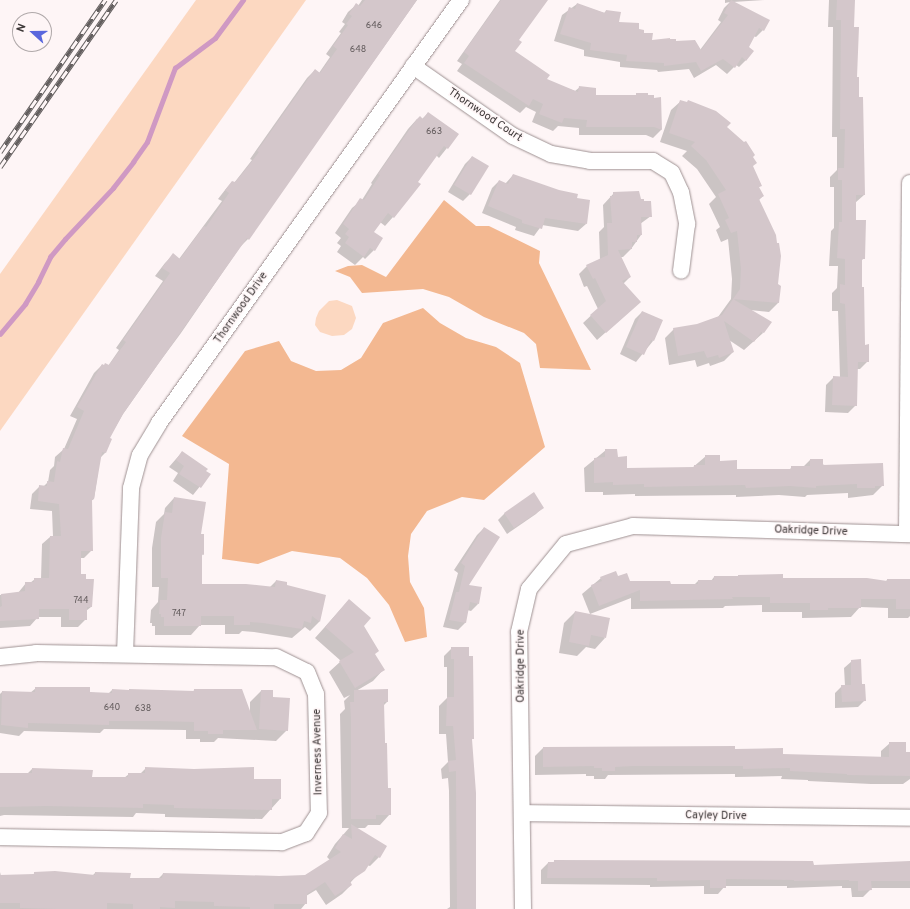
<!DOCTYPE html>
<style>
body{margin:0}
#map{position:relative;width:910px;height:909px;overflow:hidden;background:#fef5f6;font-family:Overpass,sans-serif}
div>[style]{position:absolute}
.green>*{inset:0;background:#fcd8c1}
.forest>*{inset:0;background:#f3b891}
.shadow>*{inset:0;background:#0003}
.stream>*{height:4.5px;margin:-2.25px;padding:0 2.25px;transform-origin:2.25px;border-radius:2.25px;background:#cf99c3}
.building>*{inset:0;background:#d4c7cb}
.roads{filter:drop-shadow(0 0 1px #9e9192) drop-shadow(0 0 1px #9e9192)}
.minor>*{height:16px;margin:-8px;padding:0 8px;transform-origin:8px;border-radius:8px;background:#fff}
.rail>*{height:4.5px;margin-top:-2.25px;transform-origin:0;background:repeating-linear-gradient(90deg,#fef5f6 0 9px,#635e5e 0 18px);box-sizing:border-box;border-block:1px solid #635e5e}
span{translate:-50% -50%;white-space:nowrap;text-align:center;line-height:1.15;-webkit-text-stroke:3px #fef5f6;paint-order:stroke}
.number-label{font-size:9px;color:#625b5c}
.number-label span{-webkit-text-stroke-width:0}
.street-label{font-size:11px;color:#3c3737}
.north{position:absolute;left:12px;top:12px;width:40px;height:40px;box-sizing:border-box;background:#fef5f6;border:1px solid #b0a9aa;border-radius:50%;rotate:291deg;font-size:11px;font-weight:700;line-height:16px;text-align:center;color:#3c3737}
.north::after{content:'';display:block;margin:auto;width:14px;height:18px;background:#5966dd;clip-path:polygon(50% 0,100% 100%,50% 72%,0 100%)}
</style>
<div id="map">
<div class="green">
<div style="clip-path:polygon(196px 0,306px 0,0 431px,0 274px)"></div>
<div style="clip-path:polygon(337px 300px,352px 306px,356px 318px,352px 329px,344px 335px,332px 336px,320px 332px,315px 325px,316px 318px,319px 311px,329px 301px)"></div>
</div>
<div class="forest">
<div style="clip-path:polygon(444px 200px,476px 226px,489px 226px,540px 251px,539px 263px,591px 370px,540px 368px,536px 344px,524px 333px,484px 317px,449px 297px,423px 289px,362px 293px,350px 277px,335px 271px,348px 266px,362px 265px,386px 277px)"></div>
<div style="clip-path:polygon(423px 308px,440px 323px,466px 338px,496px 347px,520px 363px,545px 447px,484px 500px,462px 497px,427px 511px,411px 534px,408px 556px,410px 582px,424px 608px,427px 637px,405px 642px,389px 605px,367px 578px,340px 558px,292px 551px,258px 564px,222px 559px,229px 464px,182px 436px,245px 351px,279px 341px,291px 361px,316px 371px,341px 370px,361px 358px,383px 323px)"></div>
</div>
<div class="shadow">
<div style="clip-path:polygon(362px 0,417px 0,248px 239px,240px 247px,181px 333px,158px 364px,123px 414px,109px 438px,111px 439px,105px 453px,100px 458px,94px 499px,91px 501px,92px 550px,84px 558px,80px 558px,80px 575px,85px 580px,91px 607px,86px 611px,86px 619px,78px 627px,61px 627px,61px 617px,38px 617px,30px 626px,0 628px,0 595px,18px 593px,26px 583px,30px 583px,35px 579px,41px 579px,42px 544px,50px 537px,53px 537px,52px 511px,30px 509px,32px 494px,40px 486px,44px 486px,48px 482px,50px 470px,54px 466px,55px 457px,64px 449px,77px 419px,70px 416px,94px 373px,102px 365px,108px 366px,119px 350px,116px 348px,163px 281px,155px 276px,165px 263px,173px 255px,179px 259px,222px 201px,218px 199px,225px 190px,232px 182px,234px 183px,252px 160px,250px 159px,307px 78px,315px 70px,319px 73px,330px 57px,326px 54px,341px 33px,339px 32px,345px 24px,342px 22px,348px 12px,356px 5px,358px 6px)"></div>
<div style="clip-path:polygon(500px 0,547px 0,518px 40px,514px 51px,545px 80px,575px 91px,580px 87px,595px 96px,635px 96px,637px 94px,652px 99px,660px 98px,661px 130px,653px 138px,646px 135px,579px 135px,579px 128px,558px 126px,553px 131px,532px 122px,536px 112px,526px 107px,520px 113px,457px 71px,462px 64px,457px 61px)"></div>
<div style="clip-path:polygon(725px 0,764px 0,733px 2px,763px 30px,756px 37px,753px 36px,747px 47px,746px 60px,739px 67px,736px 65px,727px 74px,716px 65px,694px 78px,689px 69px,658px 72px,657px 70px,620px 67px,620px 62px,584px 56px,584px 50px,554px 41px,562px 15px,577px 4px,604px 13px,606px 11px,618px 23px,638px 30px,651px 41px,675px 43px,700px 50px,721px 22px,718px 20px,724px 8px,730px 2px,725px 3px)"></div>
<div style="clip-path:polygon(829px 0,854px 0,853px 27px,864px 195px,855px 203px,855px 221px,864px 258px,861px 261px,861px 288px,864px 346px,868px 361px,860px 369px,857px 369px,856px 405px,848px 413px,825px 412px,826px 385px,834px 377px,840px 377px,838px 311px,832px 311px,832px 293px,837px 288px,838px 266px,829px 266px,831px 231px,834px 228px,834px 187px,830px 187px,830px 177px,837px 170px,837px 137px,832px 137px,833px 27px,828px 27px)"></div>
<div style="clip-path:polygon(681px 101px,726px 127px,752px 157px,752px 167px,761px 185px,758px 188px,763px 196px,759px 200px,777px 284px,778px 303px,769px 312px,750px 310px,763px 333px,744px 350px,729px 340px,733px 352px,724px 361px,710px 366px,709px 363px,697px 367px,695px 360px,669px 365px,665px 338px,674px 329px,697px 325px,718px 317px,731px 299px,732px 279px,728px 239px,721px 242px,716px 230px,720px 227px,709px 204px,716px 197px,697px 169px,682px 156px,687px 151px,660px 142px,671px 110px)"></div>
<div style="clip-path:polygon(428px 113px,458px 134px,439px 158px,436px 155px,393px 217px,385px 226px,380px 222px,373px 232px,374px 250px,365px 259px,363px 257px,355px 265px,337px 252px,341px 246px,337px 243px,341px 238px,335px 233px,352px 208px,362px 200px,372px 184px,371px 183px,408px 129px,417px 119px,422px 119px)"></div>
<div style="clip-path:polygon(472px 157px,487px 166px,470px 194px,463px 201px,448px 192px,465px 164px)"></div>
<div style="clip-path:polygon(513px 175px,576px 199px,586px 224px,578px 231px,542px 225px,534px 236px,515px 230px,516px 227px,482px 213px,492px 188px,499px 181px,505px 184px)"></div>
<div style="clip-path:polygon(614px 193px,640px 200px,651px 216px,640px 224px,641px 235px,631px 249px,623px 257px,621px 257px,630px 277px,623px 284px,631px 310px,597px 340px,583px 323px,598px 309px,587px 286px,584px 287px,579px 274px,587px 266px,600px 260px,599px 232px,604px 227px,603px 205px)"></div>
<div style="clip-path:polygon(642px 312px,653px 341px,636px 362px,620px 354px,635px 319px)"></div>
<div style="clip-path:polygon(606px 450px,617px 458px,626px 469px,692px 468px,706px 456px,736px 470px,789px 470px,792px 467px,803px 467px,810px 460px,883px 485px,873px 495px,848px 498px,848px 493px,807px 495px,805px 497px,779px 495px,736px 497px,736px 495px,635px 496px,635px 494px,603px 495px,603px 492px,585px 492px,584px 468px)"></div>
<div style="clip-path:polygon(182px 452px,209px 475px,193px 495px,173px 481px,178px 473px,169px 467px)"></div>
<div style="clip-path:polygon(174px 498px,200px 535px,203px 554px,201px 557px,201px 585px,269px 588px,276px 581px,286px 586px,325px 596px,319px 622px,310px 631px,305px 627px,292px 638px,254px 632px,242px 631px,239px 634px,225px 634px,225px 625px,200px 625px,191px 635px,155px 635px,155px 626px,152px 626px,152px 623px,150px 623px,151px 610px,158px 602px,159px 587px,152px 587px,152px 548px,156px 522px,164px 514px,165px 508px)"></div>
<div style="clip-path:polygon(543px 507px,536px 514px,507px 534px,498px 520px,505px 513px)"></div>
<div style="clip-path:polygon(484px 528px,468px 585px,478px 604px,471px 611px,467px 610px,465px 623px,458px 630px,443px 627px,458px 573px,454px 570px,477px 535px)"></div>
<div style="clip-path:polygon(618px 577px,629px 582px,670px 585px,694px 585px,698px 581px,711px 581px,714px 577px,885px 582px,887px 580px,910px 580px,910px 616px,908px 618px,888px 618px,888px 608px,860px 607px,851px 617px,802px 618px,802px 612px,762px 612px,762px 605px,725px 606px,723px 608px,631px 609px,631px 598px,590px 614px,582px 594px,601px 578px)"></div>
<div style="clip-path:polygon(349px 600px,363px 626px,374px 655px,383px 670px,373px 681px,356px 691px,387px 702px,383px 706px,387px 789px,390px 814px,380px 825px,368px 825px,365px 828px,356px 828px,379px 857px,370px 866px,367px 865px,350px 883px,351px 885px,342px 894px,326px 905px,316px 890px,306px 896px,306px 903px,301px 909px,0 909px,0 872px,1px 876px,32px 875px,35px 873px,92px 876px,95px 873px,129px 879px,158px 879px,163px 874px,279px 877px,306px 876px,330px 860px,327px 857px,335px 844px,349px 828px,342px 828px,340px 714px,345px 709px,344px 701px,350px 695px,344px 698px,329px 672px,341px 661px,315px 638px)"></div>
<div style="clip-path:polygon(575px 612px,605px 638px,595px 649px,586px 647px,577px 656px,559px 653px,564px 623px)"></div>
<div style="clip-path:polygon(452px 648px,468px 657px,472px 657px,473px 738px,471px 741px,476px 842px,475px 909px,447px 909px,450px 907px,449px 791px,448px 778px,442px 779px,441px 769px,448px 762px,446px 734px,439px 734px,439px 706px,447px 698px,447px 667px,444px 667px,444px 656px)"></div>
<div style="clip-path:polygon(852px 661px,865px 700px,858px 707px,835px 708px,835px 693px,842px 686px,845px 686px,844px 668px)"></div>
<div style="clip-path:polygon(36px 688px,108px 694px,112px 690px,193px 692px,194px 690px,250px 713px,250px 702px,261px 691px,272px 698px,287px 730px,276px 741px,218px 738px,214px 742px,200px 742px,200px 739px,186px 739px,186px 730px,104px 729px,100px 733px,24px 731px,19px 736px,0 733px,0 694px,2px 692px,30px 693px)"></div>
<div style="clip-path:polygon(890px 743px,905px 753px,910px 753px,910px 779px,903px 784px,871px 784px,808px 781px,808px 780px,781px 779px,782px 776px,735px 777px,735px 774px,608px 775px,605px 779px,594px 779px,594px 776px,586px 776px,586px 774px,535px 775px,535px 756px,543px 748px,734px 750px,782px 755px,881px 758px,881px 751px)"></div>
<div style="clip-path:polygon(146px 768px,253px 780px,280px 799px,262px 819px,165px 817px,165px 814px,136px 813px,133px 817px,4px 815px,0 816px,0 774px,27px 774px,32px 769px,91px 778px,124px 778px,129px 774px,140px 774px)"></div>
<div style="clip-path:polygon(555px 861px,813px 866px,910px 863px,910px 888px,870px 888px,870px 890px,863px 897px,852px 897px,851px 888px,842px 888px,842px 886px,787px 888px,787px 886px,725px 886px,718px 894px,704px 894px,704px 886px,650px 887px,650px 885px,541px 884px,541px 870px,548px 863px,552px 863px)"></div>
</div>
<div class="stream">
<div style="left:0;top:334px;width:39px;rotate:-50deg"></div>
<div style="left:25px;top:304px;width:26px;rotate:-59deg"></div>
<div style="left:38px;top:282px;width:28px;rotate:-64deg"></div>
<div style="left:50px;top:257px;width:23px;rotate:-50deg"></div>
<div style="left:65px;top:239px;width:70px;rotate:-46.7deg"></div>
<div style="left:113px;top:188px;width:33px;rotate:-52deg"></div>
<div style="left:133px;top:162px;width:24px;rotate:-55deg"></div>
<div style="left:147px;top:142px;width:79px;rotate:-69.3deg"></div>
<div style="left:175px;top:68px;width:50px;rotate:-36.9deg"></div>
<div style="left:215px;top:38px;width:47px;rotate:-53.6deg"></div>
</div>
<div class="building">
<div style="clip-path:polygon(365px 0,417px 0,249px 240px,247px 238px,123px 414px,110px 438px,112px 439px,106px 453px,102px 452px,94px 499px,92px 499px,93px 551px,81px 551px,81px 574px,86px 574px,86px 579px,94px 579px,92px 607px,87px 607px,87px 620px,69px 620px,69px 609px,39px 609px,39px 619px,0 621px,0 607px,2px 606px,1px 594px,25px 591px,25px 582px,34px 582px,34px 578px,49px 578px,50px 536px,61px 536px,59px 504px,38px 501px,39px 485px,47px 486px,47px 481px,54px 482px,57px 461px,60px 462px,63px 448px,68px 449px,84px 411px,77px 407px,102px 364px,104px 365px,105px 363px,109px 365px,126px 342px,123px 340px,170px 273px,162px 268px,173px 253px,180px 259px,204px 226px,206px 227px,229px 193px,225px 190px,232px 181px,235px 182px,242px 174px,259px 152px,257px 151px,315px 69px,320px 73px,337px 49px,333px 46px,348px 25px,346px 24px,352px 16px,349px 14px,356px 3px,360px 6px)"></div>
<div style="clip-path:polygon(501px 0,548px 0,519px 40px,522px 42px,515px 51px,550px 75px,547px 79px,578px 92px,579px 86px,596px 88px,596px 95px,636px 95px,636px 93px,648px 93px,648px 95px,654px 95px,654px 98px,661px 97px,662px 130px,654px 127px,586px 127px,587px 120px,564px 118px,562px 123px,539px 114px,543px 104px,533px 99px,529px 106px,464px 63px,469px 56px,464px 52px)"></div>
<div style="clip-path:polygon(731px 0,770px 20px,764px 31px,759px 28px,749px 47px,754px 51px,746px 61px,742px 57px,735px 68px,723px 59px,701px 71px,696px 62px,664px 66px,664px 63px,626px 61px,627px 55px,590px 50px,591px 43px,560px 34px,569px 7px,575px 9px,577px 3px,605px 13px,606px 10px,621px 12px,619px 22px,639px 23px,639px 29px,644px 30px,644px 33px,653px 33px,652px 40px,670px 38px,670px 39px,676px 39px,676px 41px,695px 40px,701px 50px,728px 15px,724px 13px)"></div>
<div style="clip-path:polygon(837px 0,855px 0,854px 27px,859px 27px,857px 77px,859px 77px,859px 97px,863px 97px,865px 195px,856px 195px,856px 220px,866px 220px,865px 259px,862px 259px,862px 287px,864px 287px,865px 345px,869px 344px,869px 362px,858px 362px,857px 406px,832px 405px,833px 376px,848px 377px,845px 304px,840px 303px,840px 284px,845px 285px,845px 259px,837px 258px,839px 222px,842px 222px,842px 180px,838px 180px,838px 168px,844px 168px,845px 129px,840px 129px,841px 20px,836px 20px)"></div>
<div style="clip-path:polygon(680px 100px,687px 102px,688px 100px,716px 111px,731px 123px,727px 127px,744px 142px,746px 141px,755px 155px,753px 157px,757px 163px,753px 166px,762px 186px,759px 187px,764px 196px,759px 199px,776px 235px,777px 243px,779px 243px,781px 256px,778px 284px,781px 286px,779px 303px,733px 299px,772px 322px,764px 333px,761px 332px,754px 342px,724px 321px,734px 352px,719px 358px,718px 355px,707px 358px,704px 351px,678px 356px,673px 328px,697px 324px,722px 315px,740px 289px,741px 269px,737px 231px,731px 233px,725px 220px,729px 218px,718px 194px,726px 190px,706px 160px,691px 146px,695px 142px,669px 133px)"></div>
<div style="clip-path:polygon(428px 112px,459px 134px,448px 149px,444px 146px,418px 182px,421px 184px,394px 218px,388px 213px,374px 232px,383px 238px,375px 251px,370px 248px,364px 257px,345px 243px,349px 237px,345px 234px,349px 229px,343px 224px,360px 198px,364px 200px,380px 175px,378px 174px,417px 119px,420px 116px,423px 119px)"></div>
<div style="clip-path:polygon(472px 156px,489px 166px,471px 195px,454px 185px)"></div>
<div style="clip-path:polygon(513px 174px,559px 190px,578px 194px,577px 198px,590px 200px,587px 224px,545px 218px,542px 229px,522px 223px,522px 220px,488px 206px,499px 180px,508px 184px)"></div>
<div style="clip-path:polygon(639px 191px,641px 199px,644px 199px,644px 201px,651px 201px,652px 217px,641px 217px,642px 235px,637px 235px,637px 242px,632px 242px,632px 249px,618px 250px,631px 277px,622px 281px,641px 302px,606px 333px,590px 315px,606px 301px,595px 278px,593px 279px,586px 265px,608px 255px,607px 223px,612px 223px,610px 196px,613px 196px,613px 192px)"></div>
<div style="clip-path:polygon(642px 311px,663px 320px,654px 341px,651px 340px,644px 355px,626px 347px)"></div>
<div style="clip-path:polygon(605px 449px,617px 449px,618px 457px,627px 456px,627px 468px,694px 467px,694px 465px,705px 465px,705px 455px,720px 455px,720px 461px,737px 460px,737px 469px,791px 469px,791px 466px,810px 466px,810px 459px,823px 459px,823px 465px,883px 463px,884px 486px,875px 486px,875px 488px,857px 488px,857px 484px,816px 486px,816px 488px,790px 486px,746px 488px,745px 485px,644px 487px,644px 484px,613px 485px,613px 482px,594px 483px,594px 458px,605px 457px)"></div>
<div style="clip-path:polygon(182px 451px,208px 469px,206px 471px,211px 474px,201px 488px,179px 474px,184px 466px,176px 460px)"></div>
<div style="clip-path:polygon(534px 492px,544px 508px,514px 528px,504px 513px)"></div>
<div style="clip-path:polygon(174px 497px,206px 502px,201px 534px,204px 534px,204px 555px,202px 554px,202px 584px,246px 584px,275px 587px,276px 580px,287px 582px,287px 585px,326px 595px,320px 622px,312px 616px,311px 623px,304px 621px,302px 629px,263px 623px,250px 622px,250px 625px,234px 625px,234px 616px,201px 616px,201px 626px,164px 626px,164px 617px,161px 617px,161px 614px,159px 614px,160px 600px,167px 600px,168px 578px,161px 578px,161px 538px,165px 512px,172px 513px)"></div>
<div style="clip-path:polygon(484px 527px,500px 537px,469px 585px,482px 587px,479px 604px,470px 602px,466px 623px,449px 620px,456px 592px,459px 592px,465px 566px,461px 563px)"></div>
<div style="clip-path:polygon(616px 571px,618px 576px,627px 573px,630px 581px,670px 581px,671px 584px,698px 584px,698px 580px,714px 580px,714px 576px,738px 576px,738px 575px,783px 574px,783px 578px,867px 578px,887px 581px,887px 579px,910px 579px,910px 609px,896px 609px,896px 599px,861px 599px,861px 608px,828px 608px,828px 610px,810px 610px,810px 603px,770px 603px,770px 597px,732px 597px,733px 599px,640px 601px,640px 590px,599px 606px,591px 585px,602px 581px,600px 577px)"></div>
<div style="clip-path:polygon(349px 599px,371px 618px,364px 626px,379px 651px,375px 654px,385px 670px,355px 688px,339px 661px,354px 652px,325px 627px)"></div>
<div style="clip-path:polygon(575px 611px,610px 618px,606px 638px,591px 635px,589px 646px,569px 642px)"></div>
<div style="clip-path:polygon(451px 647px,469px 647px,469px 656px,473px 656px,474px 739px,472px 739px,476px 793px,476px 909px,457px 909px,456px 783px,456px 771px,449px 772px,448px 761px,456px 760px,453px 726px,446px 726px,447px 697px,454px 697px,454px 659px,451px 659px)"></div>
<div style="clip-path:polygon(861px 659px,862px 684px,865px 684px,866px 701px,842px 702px,841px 685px,851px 685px,851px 660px)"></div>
<div style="clip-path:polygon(35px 687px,90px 687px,90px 692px,112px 693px,112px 689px,129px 690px,129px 689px,194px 691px,194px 689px,242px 689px,257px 730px,223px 730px,223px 734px,208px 734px,208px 731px,194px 731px,194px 722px,157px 721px,109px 721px,109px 725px,28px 723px,28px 728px,1px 725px,2px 691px,35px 692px)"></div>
<div style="clip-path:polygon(388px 689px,388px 702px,384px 702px,385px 743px,387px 743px,388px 788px,391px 788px,391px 815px,376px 815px,376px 819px,351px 819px,351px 718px,350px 702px,354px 702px,354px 690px)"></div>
<div style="clip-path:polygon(261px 690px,273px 690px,273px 697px,290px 698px,288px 731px,259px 729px)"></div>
<div style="clip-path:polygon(889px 742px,906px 742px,906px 752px,910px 752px,910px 776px,847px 775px,847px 774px,790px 771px,790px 768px,743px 769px,743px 766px,633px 766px,615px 767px,615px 771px,602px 771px,602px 768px,594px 768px,594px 766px,543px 767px,543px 747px,735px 746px,735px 749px,783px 748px,783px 754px,889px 757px)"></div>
<div style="clip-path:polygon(145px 767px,194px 769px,254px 767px,254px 779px,281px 779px,281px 799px,272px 799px,272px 810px,174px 808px,174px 805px,143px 804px,143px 808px,46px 806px,0 807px,0 773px,32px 773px,32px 768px,61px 769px,93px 770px,92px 777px,128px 777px,128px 773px,145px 773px)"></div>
<div style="clip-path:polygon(351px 824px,387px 846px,380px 858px,375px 855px,365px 871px,350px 881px,352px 885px,335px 896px,325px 882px,307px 894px,307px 904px,274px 904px,274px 909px,250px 909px,250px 907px,214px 906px,214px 902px,175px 901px,175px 908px,160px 907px,160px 909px,133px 909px,133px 904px,107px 903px,107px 909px,57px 909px,20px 908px,20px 903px,0 903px,0 875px,34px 874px,34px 872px,55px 871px,95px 875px,95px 872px,131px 873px,130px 878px,162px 878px,163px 873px,279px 876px,305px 875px,341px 852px,335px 848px,343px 834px,352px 839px)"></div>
<div style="clip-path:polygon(554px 860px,813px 861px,814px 865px,910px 861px,910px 881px,871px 881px,872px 890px,858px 891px,858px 881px,849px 881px,849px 880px,794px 881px,794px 880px,726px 879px,726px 888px,710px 888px,710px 880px,657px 881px,657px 878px,547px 878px,548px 862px,554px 862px)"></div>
</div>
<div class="roads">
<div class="minor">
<div style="left:413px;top:66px;width:122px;rotate:35deg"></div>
<div style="left:513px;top:136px;width:42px;rotate:25.3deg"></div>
<div style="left:551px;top:154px;width:40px;rotate:10deg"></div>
<div style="left:590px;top:161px;width:63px"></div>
<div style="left:653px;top:161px;width:22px;rotate:32deg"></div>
<div style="left:672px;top:173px;width:21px;rotate:65deg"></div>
<div style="left:681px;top:192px;width:33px;rotate:79deg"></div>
<div style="left:687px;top:224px;width:47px;rotate:97.3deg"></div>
<div style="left:907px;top:534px;width:351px;rotate:-89.5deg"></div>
<div style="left:125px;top:654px;width:166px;rotate:-87.9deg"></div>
<div style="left:131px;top:488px;width:34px;rotate:-75deg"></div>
<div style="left:140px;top:455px;width:37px;rotate:-59deg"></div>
<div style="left:159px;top:423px;width:520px;rotate:-54.48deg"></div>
<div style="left:0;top:657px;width:36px;rotate:-6deg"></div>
<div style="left:36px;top:653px;width:240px;rotate:1deg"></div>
<div style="left:276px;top:657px;width:34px;rotate:26deg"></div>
<div style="left:307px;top:672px;width:24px;rotate:68deg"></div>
<div style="left:316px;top:694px;width:119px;rotate:88.6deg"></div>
<div style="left:319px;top:813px;width:24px;rotate:123deg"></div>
<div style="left:306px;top:833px;width:26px;rotate:159deg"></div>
<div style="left:282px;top:842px;width:282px;rotate:-179deg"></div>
<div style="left:522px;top:813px;width:388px;rotate:0.7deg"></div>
<div style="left:523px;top:909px;width:277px;rotate:-90.8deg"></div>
<div style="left:519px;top:632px;width:44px;rotate:-76.9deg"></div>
<div style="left:529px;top:589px;width:58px;rotate:-50.6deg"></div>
<div style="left:566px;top:544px;width:69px;rotate:-15deg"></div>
<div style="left:633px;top:526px;width:277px;rotate:1.7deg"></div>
</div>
</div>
<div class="rail">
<div style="left:0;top:152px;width:185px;rotate:-55.4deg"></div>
<div style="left:0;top:167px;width:203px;rotate:-55.2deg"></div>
</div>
<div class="number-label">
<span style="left:374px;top:26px">646</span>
<span style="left:358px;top:50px">648</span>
<span style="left:434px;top:132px">663</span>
<span style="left:81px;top:601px">744</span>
<span style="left:179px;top:614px">747</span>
<span style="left:112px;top:708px">640</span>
<span style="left:143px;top:709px">638</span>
</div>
<div class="street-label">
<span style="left:485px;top:115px;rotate:34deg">Thornwood Court</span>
<span style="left:241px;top:308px;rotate:-55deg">Thornwood Drive</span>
<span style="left:811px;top:531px;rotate:2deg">Oakridge Drive</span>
<span style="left:521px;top:666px;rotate:-90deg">Oakridge Drive</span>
<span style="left:318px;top:752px;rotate:-91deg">Inverness Avenue</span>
<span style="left:716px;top:816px;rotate:1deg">Cayley Drive</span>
</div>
<div class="north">N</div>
</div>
